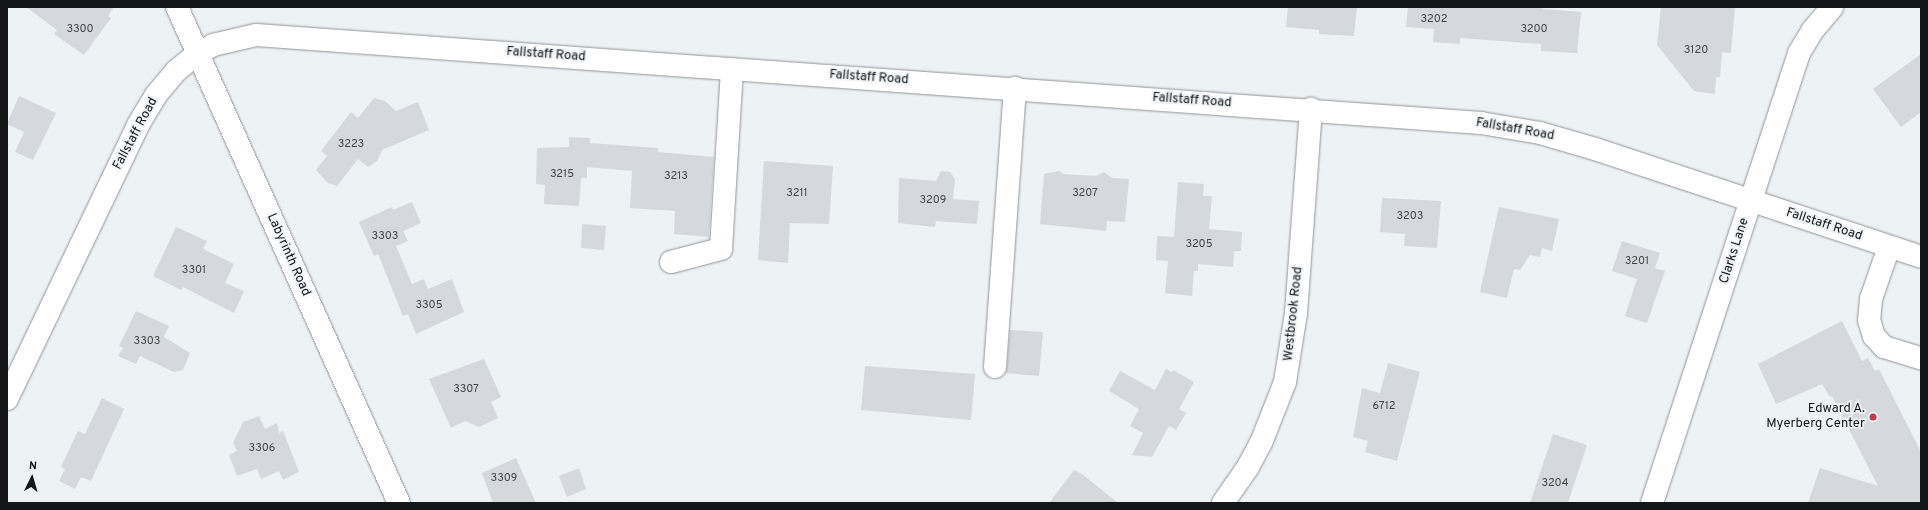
<!DOCTYPE html>
<style>
body{margin:0}
#map{position:relative;width:1928px;height:510px;overflow:hidden;background:#edf2f5;font-family:Overpass,sans-serif}
div>[style]{position:absolute}
.building>*{inset:0;background:#d5d8dd}
.roads{filter:drop-shadow(0 0 1px #909597) drop-shadow(0 0 1px #909597)}
.minor>*{height:22px;margin:-11px;padding:0 11px;transform-origin:11px;border-radius:11px;background:#fff}
.dots>*{width:11px;height:11px;translate:-50% -50%;box-sizing:border-box;border:2px solid #edf2f5;border-radius:50%}
span{translate:-50% -50%;white-space:nowrap;text-align:center;line-height:1.15;-webkit-text-stroke:3.5px #edf2f5;paint-order:stroke}
.number-label{font-size:11px;color:#444648}
.number-label span{-webkit-text-stroke-width:0}
.street-label{font-size:13px;color:#141617}
.poi-label{font-size:13px;color:#141617}
.right{translate:-100% -50%;text-align:right}
.frame{position:absolute;inset:0;border:8px solid #141617;pointer-events:none}
.north{position:absolute;left:12px;top:458px;width:40px;height:40px;-webkit-text-stroke:3px #edf2f5;paint-order:stroke;rotate:5deg;font-size:11px;font-weight:700;line-height:16px;text-align:center;color:#141617}
.north::after{content:'';display:block;margin:auto;width:14px;height:18px;background:#141617;clip-path:polygon(50% 0,100% 100%,50% 72%,0 100%)}
</style>
<div id="map">
<div class="building">
<div style="clip-path:polygon(26px 7px,114px 7px,108px 16px,111px 18px,84px 55px,54px 34px,57px 30px)"></div>
<div style="clip-path:polygon(1288px 7px,1357px 7px,1354px 36px,1319px 34px,1319px 30px,1286px 27px)"></div>
<div style="clip-path:polygon(1408px 7px,1542px 7px,1542px 9px,1581px 12px,1577px 53px,1541px 51px,1541px 44px,1460px 38px,1460px 44px,1433px 42px,1434px 29px,1406px 27px)"></div>
<div style="clip-path:polygon(1661px 7px,1735px 7px,1731px 53px,1722px 52px,1720px 77px,1716px 77px,1715px 94px,1694px 91px,1657px 45px)"></div>
<div style="clip-path:polygon(1921px 54px,1921px 112px,1901px 127px,1873px 89px)"></div>
<div style="clip-path:polygon(19px 96px,56px 113px,33px 160px,15px 152px,24px 132px,7px 124px)"></div>
<div style="clip-path:polygon(374px 98px,385px 101px,396px 111px,418px 102px,429px 130px,382px 150px,377px 161px,368px 167px,358px 159px,337px 186px,328px 183px,316px 170px,327px 156px,321px 151px,351px 112px,358px 118px)"></div>
<div style="clip-path:polygon(569px 137px,590px 138px,590px 143px,658px 148px,658px 152px,714px 157px,709px 237px,674px 234px,675px 211px,630px 208px,632px 171px,587px 167px,587px 178px,581px 178px,579px 206px,544px 204px,545px 185px,536px 184px,537px 148px,569px 147px)"></div>
<div style="clip-path:polygon(764px 161px,833px 166px,829px 224px,790px 223px,788px 263px,758px 260px)"></div>
<div style="clip-path:polygon(941px 171px,950px 172px,955px 179px,953px 199px,979px 201px,977px 224px,936px 221px,935px 227px,898px 223px,899px 178px,936px 181px)"></div>
<div style="clip-path:polygon(1059px 171px,1063px 174px,1096px 176px,1104px 172px,1112px 178px,1129px 179px,1125px 222px,1107px 221px,1106px 231px,1040px 224px,1044px 174px)"></div>
<div style="clip-path:polygon(1178px 182px,1204px 184px,1203px 196px,1212px 196px,1209px 229px,1242px 232px,1241px 251px,1234px 251px,1233px 267px,1198px 264px,1198px 271px,1194px 271px,1192px 296px,1165px 293px,1168px 261px,1156px 260px,1157px 236px,1174px 237px)"></div>
<div style="clip-path:polygon(1382px 198px,1441px 201px,1437px 248px,1404px 246px,1405px 234px,1380px 232px)"></div>
<div style="clip-path:polygon(412px 202px,421px 223px,403px 231px,408px 241px,396px 246px,412px 284px,424px 279px,428px 289px,452px 279px,464px 312px,416px 334px,408px 314px,403px 316px,378px 254px,374px 256px,359px 222px,392px 207px,393px 210px)"></div>
<div style="clip-path:polygon(1499px 207px,1559px 219px,1552px 251px,1542px 248px,1540px 257px,1530px 255px,1520px 270px,1514px 269px,1507px 298px,1480px 292px)"></div>
<div style="clip-path:polygon(582px 224px,606px 226px,604px 250px,581px 248px)"></div>
<div style="clip-path:polygon(176px 227px,207px 241px,203px 249px,234px 264px,225px 283px,244px 291px,234px 313px,183px 287px,181px 290px,153px 276px)"></div>
<div style="clip-path:polygon(1622px 241px,1660px 253px,1655px 268px,1665px 271px,1647px 323px,1625px 316px,1637px 279px,1612px 271px)"></div>
<div style="clip-path:polygon(136px 311px,169px 326px,164px 337px,190px 353px,183px 370px,174px 372px,140px 356px,136px 364px,118px 356px,123px 348px,119px 346px)"></div>
<div style="clip-path:polygon(1842px 321px,1862px 361px,1868px 358px,1875px 371px,1879px 369px,1921px 452px,1921px 503px,1808px 503px,1820px 468px,1878px 486px,1832px 396px,1830px 397px,1822px 384px,1776px 404px,1758px 364px)"></div>
<div style="clip-path:polygon(1010px 330px,1043px 332px,1039px 376px,1006px 373px)"></div>
<div style="clip-path:polygon(484px 359px,501px 397px,491px 402px,498px 418px,479px 427px,465px 421px,451px 428px,429px 379px)"></div>
<div style="clip-path:polygon(1388px 363px,1420px 372px,1397px 461px,1365px 452px,1368px 441px,1353px 437px,1362px 388px,1380px 393px)"></div>
<div style="clip-path:polygon(865px 366px,975px 374px,971px 420px,861px 410px)"></div>
<div style="clip-path:polygon(1166px 369px,1172px 372px,1173px 370px,1194px 382px,1179px 409px,1186px 413px,1176px 430px,1169px 426px,1152px 457px,1132px 455px,1143px 433px,1130px 426px,1139px 409px,1109px 391px,1120px 371px,1155px 390px)"></div>
<div style="clip-path:polygon(102px 398px,124px 409px,91px 481px,81px 477px,75px 489px,59px 481px,65px 469px,61px 467px,78px 431px,85px 434px)"></div>
<div style="clip-path:polygon(259px 416px,265px 429px,277px 423px,279px 433px,283px 431px,299px 472px,283px 480px,279px 471px,261px 479px,257px 469px,237px 476px,229px 455px,237px 451px,233px 443px,243px 422px)"></div>
<div style="clip-path:polygon(1553px 434px,1587px 445px,1568px 503px,1530px 503px)"></div>
<div style="clip-path:polygon(516px 458px,536px 503px,493px 503px,482px 473px)"></div>
<div style="clip-path:polygon(579px 468px,586px 489px,567px 497px,559px 476px)"></div>
<div style="clip-path:polygon(1074px 470px,1082px 474px,1118px 503px,1049px 503px)"></div>
</div>
<div class="roads">
<div class="minor">
<div style="left:177px;top:7px;width:543px;rotate:65.89deg"></div>
<div style="left:1889px;top:247px;width:55px;rotate:109.1deg"></div>
<div style="left:1871px;top:299px;width:21px;rotate:95deg"></div>
<div style="left:1869px;top:320px;width:17px;rotate:73deg"></div>
<div style="left:1874px;top:336px;width:15px;rotate:48deg"></div>
<div style="left:1884px;top:347px;width:39px;rotate:17deg"></div>
<div style="left:671px;top:262px;width:52px;rotate:-14.6deg"></div>
<div style="left:721px;top:249px;width:180px;rotate:-86.5deg"></div>
<div style="left:995px;top:367px;width:280px;rotate:-85.9deg"></div>
<div style="left:7px;top:399px;width:304px;rotate:-64.4deg"></div>
<div style="left:138px;top:125px;width:35px;rotate:-59deg"></div>
<div style="left:156px;top:95px;width:31px;rotate:-50deg"></div>
<div style="left:176px;top:71px;width:27px;rotate:-39deg"></div>
<div style="left:197px;top:54px;width:18px;rotate:-29deg"></div>
<div style="left:213px;top:45px;width:44px;rotate:-13.1deg"></div>
<div style="left:256px;top:35px;width:1228px;rotate:4.11deg"></div>
<div style="left:1481px;top:123px;width:60px;rotate:9.6deg"></div>
<div style="left:1540px;top:133px;width:57px;rotate:16.2deg"></div>
<div style="left:1595px;top:149px;width:343px;rotate:18.3deg"></div>
<div style="left:1223px;top:503px;width:44px;rotate:-55.2deg"></div>
<div style="left:1248px;top:467px;width:27px;rotate:-62deg"></div>
<div style="left:1261px;top:443px;width:66px;rotate:-68.5deg"></div>
<div style="left:1285px;top:382px;width:70px;rotate:-80.9deg"></div>
<div style="left:1296px;top:313px;width:205px;rotate:-85.8deg"></div>
<div style="left:1652px;top:503px;width:473px;rotate:-71.9deg"></div>
<div style="left:1799px;top:53px;width:27px;rotate:-59deg"></div>
<div style="left:1813px;top:30px;width:30px;rotate:-50deg"></div>
</div>
</div>
<div class="dots">
<div style="left:1873px;top:417px;background:#c83850"></div>
</div>
<div class="number-label">
<span style="left:1434px;top:19px">3202</span>
<span style="left:80px;top:29px">3300</span>
<span style="left:1534px;top:29px">3200</span>
<span style="left:1696px;top:50px">3120</span>
<span style="left:351px;top:144px">3223</span>
<span style="left:562px;top:174px">3215</span>
<span style="left:676px;top:176px">3213</span>
<span style="left:797px;top:193px">3211</span>
<span style="left:1085px;top:193px">3207</span>
<span style="left:933px;top:200px">3209</span>
<span style="left:1410px;top:216px">3203</span>
<span style="left:385px;top:236px">3303</span>
<span style="left:1199px;top:244px">3205</span>
<span style="left:1637px;top:261px">3201</span>
<span style="left:194px;top:270px">3301</span>
<span style="left:429px;top:305px">3305</span>
<span style="left:147px;top:341px">3303</span>
<span style="left:466px;top:389px">3307</span>
<span style="left:1384px;top:406px">6712</span>
<span style="left:262px;top:448px">3306</span>
<span style="left:504px;top:478px">3309</span>
<span style="left:1555px;top:483px">3204</span>
</div>
<div class="street-label">
<span style="left:546px;top:55px;rotate:4deg">Fallstaff Road</span>
<span style="left:869px;top:78px;rotate:4deg">Fallstaff Road</span>
<span style="left:1192px;top:101px;rotate:4deg">Fallstaff Road</span>
<span style="left:1515px;top:130px;rotate:10deg">Fallstaff Road</span>
<span style="left:136px;top:134px;rotate:-62deg">Fallstaff Road</span>
<span style="left:1824px;top:225px;rotate:18deg">Fallstaff Road</span>
<span style="left:1735px;top:251px;rotate:-72deg">Clarks Lane</span>
<span style="left:288px;top:255px;rotate:66deg">Labyrinth Road</span>
<span style="left:1294px;top:314px;rotate:-84deg">Westbrook Road</span>
</div>
<div class="poi-label">
<span class="right" style="left:1865px;top:417px">Edward A.<br>Myerberg Center</span>
</div>
<div class="frame"></div>
<div class="north">N</div>
</div>
